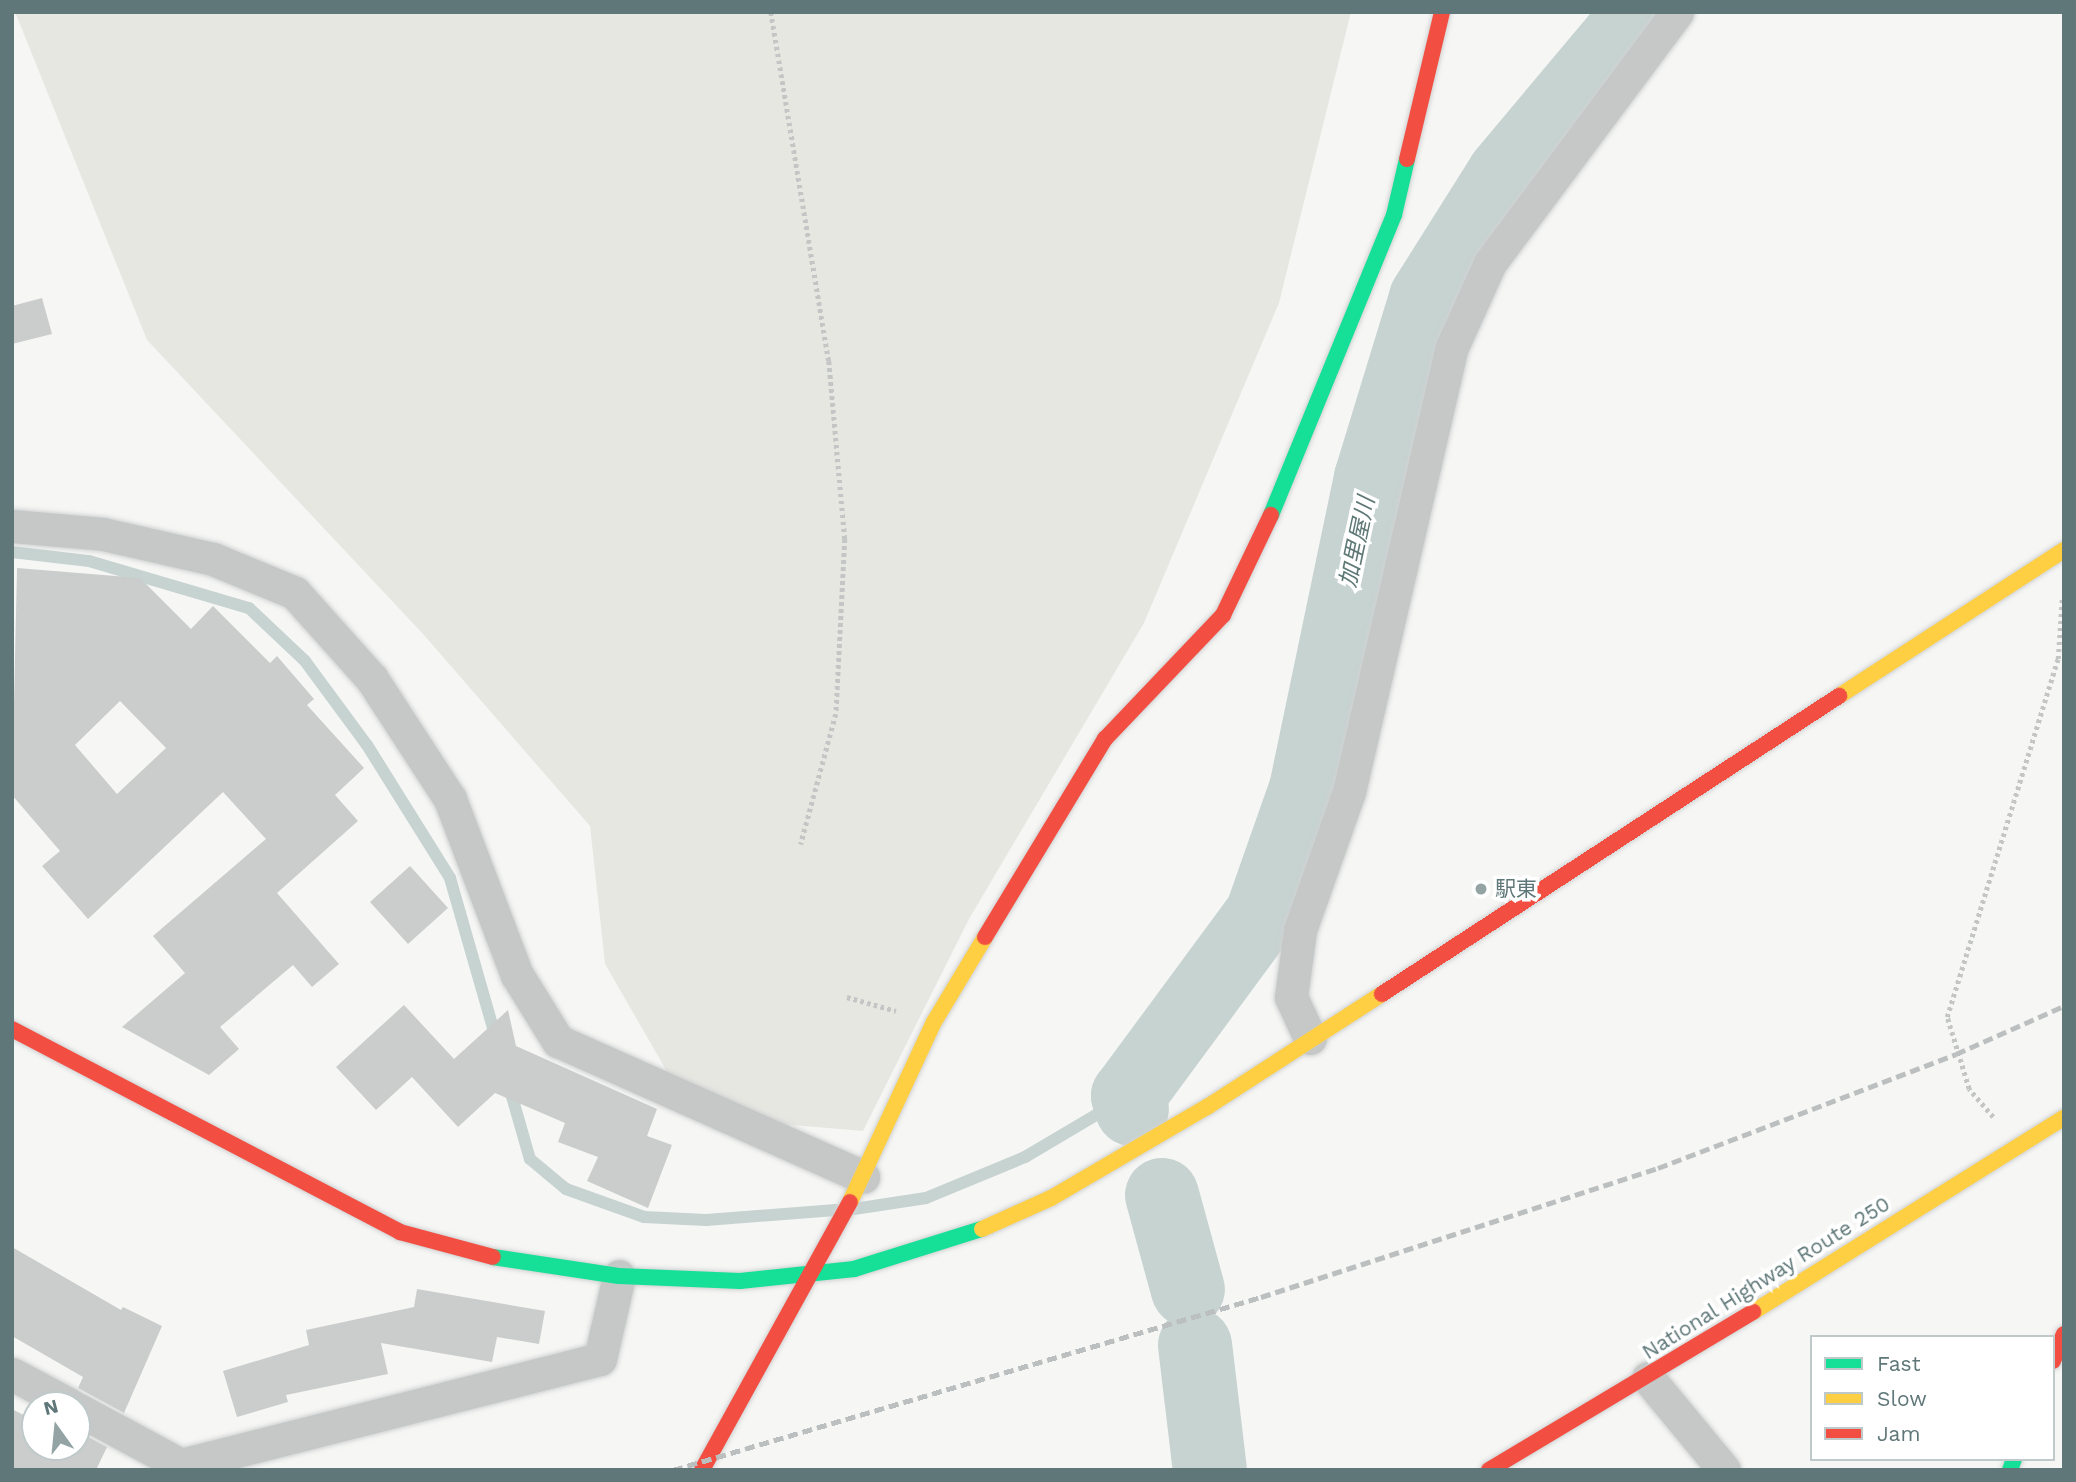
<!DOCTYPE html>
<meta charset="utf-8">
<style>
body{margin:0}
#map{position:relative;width:2076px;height:1482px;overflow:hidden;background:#f6f6f5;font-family:"Work Sans","Noto Sans JP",sans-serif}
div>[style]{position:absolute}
.green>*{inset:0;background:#e7e7e2}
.stream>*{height:12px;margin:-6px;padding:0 6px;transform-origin:6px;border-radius:6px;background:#c6d3d1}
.river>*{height:74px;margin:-37px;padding:0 37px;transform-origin:37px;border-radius:37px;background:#c6d3d1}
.building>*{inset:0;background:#cacdcc}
.path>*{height:4.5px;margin-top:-2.25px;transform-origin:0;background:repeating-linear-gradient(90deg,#c4c6c6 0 3.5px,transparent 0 7px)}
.roads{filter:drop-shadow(0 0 2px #d0d2d2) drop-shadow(0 0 2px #d0d2d2)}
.street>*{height:33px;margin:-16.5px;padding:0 16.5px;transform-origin:16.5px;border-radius:16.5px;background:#c6c8c8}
.fast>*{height:16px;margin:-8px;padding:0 8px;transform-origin:8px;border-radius:8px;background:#16e098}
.slow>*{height:16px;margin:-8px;padding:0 8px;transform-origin:8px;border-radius:8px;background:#ffcf43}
.jam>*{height:16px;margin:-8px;padding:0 8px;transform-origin:8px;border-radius:8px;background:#f24e42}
.rail>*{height:5px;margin-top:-2.5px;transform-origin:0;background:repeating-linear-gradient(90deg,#bcbfbf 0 10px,transparent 0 15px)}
.dots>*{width:19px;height:19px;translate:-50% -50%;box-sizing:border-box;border:4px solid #fff;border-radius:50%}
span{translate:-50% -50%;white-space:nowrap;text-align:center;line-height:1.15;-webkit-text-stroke:7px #fff;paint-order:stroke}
.poi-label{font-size:21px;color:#5f7778}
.left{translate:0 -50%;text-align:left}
.street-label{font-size:21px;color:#5f7778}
.water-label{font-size:23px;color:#5e7875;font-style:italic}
.frame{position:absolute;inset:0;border:14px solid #5f7778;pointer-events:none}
.legend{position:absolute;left:1810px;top:1335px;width:245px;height:126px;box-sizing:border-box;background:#fff;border:2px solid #bfc9c9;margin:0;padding:9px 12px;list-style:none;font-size:21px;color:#5f7778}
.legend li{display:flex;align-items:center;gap:14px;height:35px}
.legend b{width:35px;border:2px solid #bfc9c9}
.north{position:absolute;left:21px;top:1391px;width:70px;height:70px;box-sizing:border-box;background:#fff;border:2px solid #bfc9c9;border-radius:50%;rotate:345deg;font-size:19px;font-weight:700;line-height:28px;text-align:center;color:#5f7778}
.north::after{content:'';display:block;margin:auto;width:24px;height:32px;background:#94a3a4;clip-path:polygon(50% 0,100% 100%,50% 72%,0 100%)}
</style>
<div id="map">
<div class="green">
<div style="clip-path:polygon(15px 12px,1351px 12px,1279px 303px,1144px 623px,969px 919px,863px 1131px,780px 1124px,677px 1089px,605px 964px,590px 826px,423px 634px,147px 340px)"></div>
</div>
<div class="stream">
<div style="left:12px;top:552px;width:78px;rotate:6.7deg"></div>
<div style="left:89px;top:561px;width:167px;rotate:16.4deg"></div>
<div style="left:249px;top:608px;width:77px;rotate:43.4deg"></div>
<div style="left:305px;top:661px;width:104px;rotate:53.6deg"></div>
<div style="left:367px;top:745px;width:157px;rotate:58deg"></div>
<div style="left:450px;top:878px;width:166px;rotate:74deg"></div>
<div style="left:509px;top:1086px;width:76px;rotate:74deg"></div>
<div style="left:530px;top:1159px;width:47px;rotate:39.8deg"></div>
<div style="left:566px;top:1189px;width:83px;rotate:19.7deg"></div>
<div style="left:644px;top:1217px;width:62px;rotate:2.8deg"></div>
<div style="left:706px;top:1220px;width:130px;rotate:-4.4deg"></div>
<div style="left:854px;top:1209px;width:73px;rotate:-8.7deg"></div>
<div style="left:926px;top:1198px;width:107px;rotate:-22.5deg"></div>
<div style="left:1025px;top:1157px;width:120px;rotate:-30.6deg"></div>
</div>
<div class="river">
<div style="left:1132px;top:1109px;width:14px;rotate:-107deg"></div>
<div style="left:1128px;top:1096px;width:226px;rotate:-53.6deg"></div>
<div style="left:1262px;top:914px;width:133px;rotate:-70.6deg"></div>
<div style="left:1306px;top:789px;width:318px;rotate:-78.2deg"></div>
<div style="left:1371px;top:478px;width:188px;rotate:-73deg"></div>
<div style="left:1426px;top:298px;width:146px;rotate:-57.8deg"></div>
<div style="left:1504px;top:174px;width:212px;rotate:-50deg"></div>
<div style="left:1162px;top:1195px;width:98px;rotate:74.7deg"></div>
<div style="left:1195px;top:1345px;width:126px;rotate:83.2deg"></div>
</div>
<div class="building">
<div style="clip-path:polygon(42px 298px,52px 334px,12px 344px,12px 306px)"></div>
<div style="clip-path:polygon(evenodd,17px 568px,140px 578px,191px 629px,213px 606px,270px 663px,277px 656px,314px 699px,307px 705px,364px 768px,335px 795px,358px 821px,277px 893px,339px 964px,312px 987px,293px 965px,220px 1027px,239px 1049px,209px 1075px,122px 1027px,185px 973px,153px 936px,266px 839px,223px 792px,88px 919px,42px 866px,60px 851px,12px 795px,17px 568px,120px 701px,166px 748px,117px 794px,75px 745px,120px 701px)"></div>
<div style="clip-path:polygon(410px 866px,448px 908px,408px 944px,370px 902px)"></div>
<div style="clip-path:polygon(404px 1005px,454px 1059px,508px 1010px,516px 1046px,657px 1109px,647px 1136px,672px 1145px,648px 1208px,587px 1181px,598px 1157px,558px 1142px,565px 1123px,495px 1093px,458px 1127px,412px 1077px,376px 1110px,336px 1067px)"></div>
<div style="clip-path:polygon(12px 1247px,121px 1310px,123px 1307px,162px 1326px,124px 1413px,78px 1388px,83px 1377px,12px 1336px)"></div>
<div style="clip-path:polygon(417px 1289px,545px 1311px,539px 1344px,497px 1337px,492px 1362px,381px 1343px,388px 1374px,286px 1395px,288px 1402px,237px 1417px,223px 1371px,309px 1345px,306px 1330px,414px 1307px)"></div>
<div style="clip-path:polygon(12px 1409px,35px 1421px,35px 1447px,77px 1447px,77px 1431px,107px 1447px,96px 1470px,12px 1470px)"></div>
</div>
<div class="path">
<div style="left:771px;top:12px;width:354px;rotate:80.6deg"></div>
<div style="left:829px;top:361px;width:179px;rotate:84.9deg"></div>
<div style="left:845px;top:539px;width:175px;rotate:92.9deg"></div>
<div style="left:836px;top:714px;width:135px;rotate:105.1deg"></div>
<div style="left:847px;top:997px;width:51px;rotate:15.9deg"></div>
<div style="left:1993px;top:1117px;width:37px;rotate:-131deg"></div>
<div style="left:1969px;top:1089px;width:75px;rotate:-107deg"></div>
<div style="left:1947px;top:1017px;width:375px;rotate:-72.8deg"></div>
<div style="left:2058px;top:659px;width:61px;rotate:-86.2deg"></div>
</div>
<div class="roads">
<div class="street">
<div style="left:12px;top:526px;width:91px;rotate:5deg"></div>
<div style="left:103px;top:534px;width:113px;rotate:12.8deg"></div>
<div style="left:213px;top:559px;width:89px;rotate:22.5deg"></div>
<div style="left:295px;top:593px;width:115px;rotate:48.2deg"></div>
<div style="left:372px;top:679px;width:143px;rotate:57deg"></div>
<div style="left:450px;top:799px;width:188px;rotate:69.2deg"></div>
<div style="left:517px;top:975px;width:78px;rotate:58.2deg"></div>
<div style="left:558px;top:1041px;width:334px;rotate:24deg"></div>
<div style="left:1310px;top:1038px;width:45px;rotate:-114.9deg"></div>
<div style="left:1291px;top:997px;width:68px;rotate:-82.3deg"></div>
<div style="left:1300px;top:930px;width:146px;rotate:-70.5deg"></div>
<div style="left:1349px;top:792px;width:457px;rotate:-77deg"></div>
<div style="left:1452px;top:347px;width:92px;rotate:-65.7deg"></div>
<div style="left:1490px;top:263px;width:313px;rotate:-53.3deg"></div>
<div style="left:12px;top:1374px;width:66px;rotate:28.1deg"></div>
<div style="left:1648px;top:1378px;width:119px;rotate:50.4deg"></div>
<div style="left:77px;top:1409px;width:118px;rotate:28.3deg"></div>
<div style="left:181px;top:1465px;width:432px;rotate:-14.2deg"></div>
<div style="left:600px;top:1359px;width:85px;rotate:-77.1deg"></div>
</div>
<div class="fast">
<div style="left:1271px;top:515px;width:324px;rotate:-67.7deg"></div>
<div style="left:1394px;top:215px;width:57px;rotate:-76.9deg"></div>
<div style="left:493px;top:1257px;width:127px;rotate:8.6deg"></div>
<div style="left:619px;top:1276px;width:121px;rotate:2.4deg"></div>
<div style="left:740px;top:1281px;width:115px;rotate:-6deg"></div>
<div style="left:854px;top:1269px;width:134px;rotate:-17.4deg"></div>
<div style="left:2010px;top:1470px;width:12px;rotate:-70deg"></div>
</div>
<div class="slow">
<div style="left:1839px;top:696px;width:268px;rotate:-33deg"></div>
<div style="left:850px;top:1202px;width:199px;rotate:-65deg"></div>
<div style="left:934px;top:1022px;width:99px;rotate:-59deg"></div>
<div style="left:982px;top:1229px;width:76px;rotate:-24.2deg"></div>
<div style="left:1051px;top:1198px;width:181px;rotate:-30.3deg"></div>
<div style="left:1207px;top:1107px;width:208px;rotate:-32.9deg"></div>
<div style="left:1753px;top:1312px;width:367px;rotate:-32deg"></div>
</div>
<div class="jam">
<div style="left:1407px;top:159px;width:151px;rotate:-76.6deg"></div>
<div style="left:985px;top:937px;width:232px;rotate:-58.8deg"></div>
<div style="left:1105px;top:739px;width:171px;rotate:-46.4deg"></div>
<div style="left:1223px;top:615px;width:111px;rotate:-64.4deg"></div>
<div style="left:1382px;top:994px;width:546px;rotate:-33.11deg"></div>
<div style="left:12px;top:1029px;width:438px;rotate:27.6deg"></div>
<div style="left:400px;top:1232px;width:96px;rotate:15deg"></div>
<div style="left:2053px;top:1361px;width:29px;rotate:-68deg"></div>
<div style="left:702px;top:1470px;width:306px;rotate:-61.1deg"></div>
<div style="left:1489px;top:1470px;width:308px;rotate:-30.9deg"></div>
</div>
</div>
<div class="rail">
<div style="left:673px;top:1470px;width:613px;rotate:-16.39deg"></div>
<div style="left:1261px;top:1297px;width:417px;rotate:-18deg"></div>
<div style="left:1658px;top:1168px;width:319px;rotate:-20.9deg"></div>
<div style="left:1956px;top:1054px;width:118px;rotate:-24deg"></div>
</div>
<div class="dots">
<div style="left:1481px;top:889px;background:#94a3a4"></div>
</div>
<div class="poi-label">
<span class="left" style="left:1495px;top:889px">駅東</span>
</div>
<div class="street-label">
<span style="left:1766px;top:1278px;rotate:-32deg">National Highway Route 250</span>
</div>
<div class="water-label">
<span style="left:1358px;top:542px;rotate:-78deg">加里屋川</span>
</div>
<div class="frame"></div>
<ul class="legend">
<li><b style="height:9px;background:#16e098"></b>Fast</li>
<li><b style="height:9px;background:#ffcf43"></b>Slow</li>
<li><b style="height:9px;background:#f24e42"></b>Jam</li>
</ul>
<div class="north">N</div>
</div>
